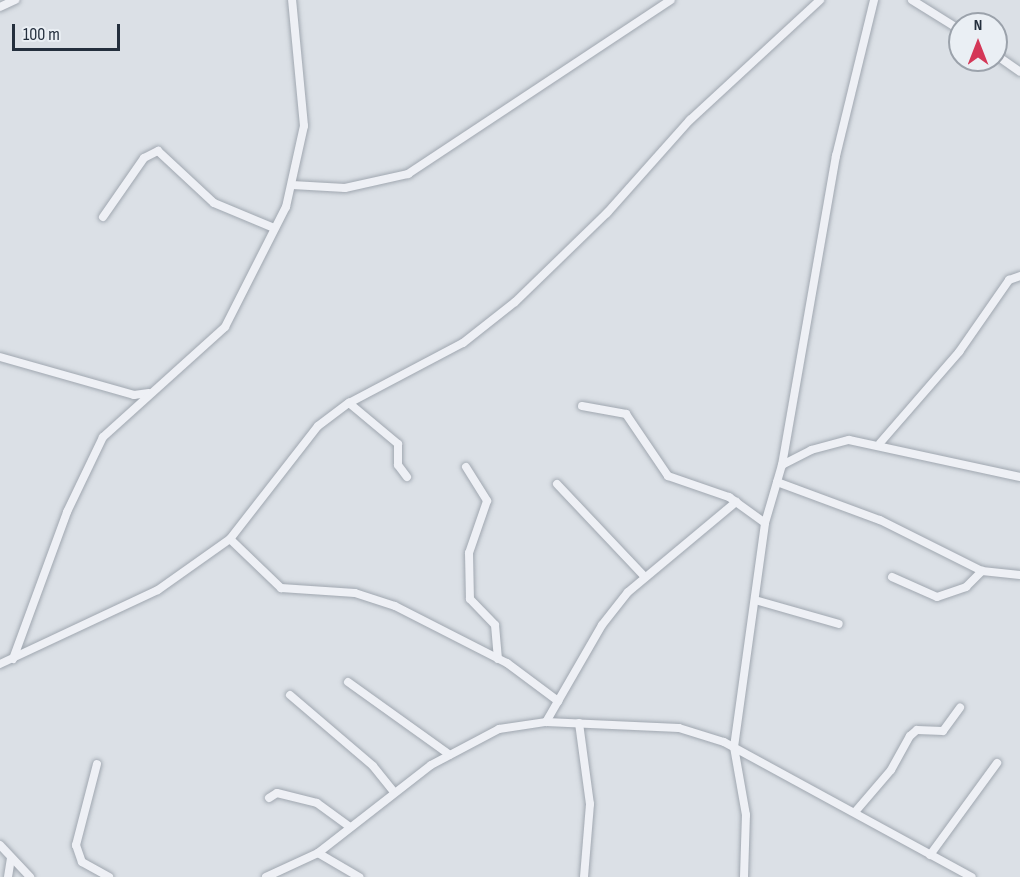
<!DOCTYPE html>
<style>
body{margin:0}
#map{position:relative;width:1020px;height:877px;overflow:hidden;background:#dbe0e6;font-family:"Sofia Sans Condensed",sans-serif}
div>[style]{position:absolute}
.roads{filter:drop-shadow(0 0 2px #a0a7b0) drop-shadow(0 0 2px #a0a7b0)}
.street>*{height:8px;margin:-4px;padding:0 4px;transform-origin:4px;border-radius:4px;background:#eef0f5}
span{translate:-50% -50%;white-space:nowrap;text-align:center;line-height:1.15;-webkit-text-stroke:5px #eaeff4;paint-order:stroke}
.north{position:absolute;left:948px;top:12px;width:60px;height:60px;box-sizing:border-box;background:#eaeff4;border:2px solid #9ba2ab;border-radius:50%;rotate:0deg;font-size:16px;font-weight:700;line-height:24px;text-align:center;color:#242f3d}
.north::after{content:'';display:block;margin:auto;width:21px;height:27px;background:#d43757;clip-path:polygon(50% 0,100% 100%,50% 72%,0 100%)}
.scale{position:absolute;left:12px;top:24px;width:108px;height:27px;box-sizing:border-box;border:3px solid #242f3d;border-top:0;padding-left:8px;font-size:18px;line-height:21px;white-space:nowrap;color:#242f3d;-webkit-text-stroke:4px #eaeff4;paint-order:stroke}
</style>
<div id="map">
<div class="roads">
<div class="street">
<div style="left:912px;top:0;width:57px;rotate:32deg"></div>
<div style="left:0;top:7px;width:17px;rotate:-25deg"></div>
<div style="left:996px;top:55px;width:29px;rotate:35deg"></div>
<div style="left:292px;top:185px;width:53px;rotate:3.2deg"></div>
<div style="left:345px;top:188px;width:65px;rotate:-12.5deg"></div>
<div style="left:408px;top:174px;width:315px;rotate:-33.5deg"></div>
<div style="left:103px;top:217px;width:72px;rotate:-55.2deg"></div>
<div style="left:144px;top:158px;width:16px;rotate:-27deg"></div>
<div style="left:158px;top:151px;width:76px;rotate:42.9deg"></div>
<div style="left:214px;top:203px;width:65px;rotate:22.6deg"></div>
<div style="left:0;top:357px;width:139px;rotate:15.8deg"></div>
<div style="left:134px;top:395px;width:15px;rotate:-8deg"></div>
<div style="left:349px;top:403px;width:64px;rotate:39.9deg"></div>
<div style="left:398px;top:444px;width:21px;rotate:90deg"></div>
<div style="left:398px;top:465px;width:15px;rotate:53deg"></div>
<div style="left:582px;top:406px;width:45px;rotate:10.3deg"></div>
<div style="left:626px;top:414px;width:75px;rotate:55.9deg"></div>
<div style="left:668px;top:476px;width:65px;rotate:19deg"></div>
<div style="left:729px;top:497px;width:44px;rotate:35.8deg"></div>
<div style="left:880px;top:443px;width:121px;rotate:-49deg"></div>
<div style="left:959px;top:352px;width:88px;rotate:-55.2deg"></div>
<div style="left:1009px;top:280px;width:12px;rotate:-20deg"></div>
<div style="left:782px;top:465px;width:33px;rotate:-27deg"></div>
<div style="left:811px;top:450px;width:39px;rotate:-15deg"></div>
<div style="left:849px;top:440px;width:175px;rotate:12.2deg"></div>
<div style="left:466px;top:467px;width:40px;rotate:58deg"></div>
<div style="left:487px;top:501px;width:55px;rotate:109.1deg"></div>
<div style="left:469px;top:553px;width:46px;rotate:88.8deg"></div>
<div style="left:470px;top:599px;width:36px;rotate:46deg"></div>
<div style="left:495px;top:625px;width:34px;rotate:85deg"></div>
<div style="left:777px;top:482px;width:110px;rotate:20.3deg"></div>
<div style="left:880px;top:520px;width:114px;rotate:26.6deg"></div>
<div style="left:557px;top:484px;width:128px;rotate:46.6deg"></div>
<div style="left:230px;top:539px;width:71px;rotate:43.9deg"></div>
<div style="left:281px;top:588px;width:74px;rotate:3.9deg"></div>
<div style="left:355px;top:593px;width:42px;rotate:18deg"></div>
<div style="left:395px;top:606px;width:126px;rotate:27deg"></div>
<div style="left:507px;top:663px;width:64px;rotate:36.7deg"></div>
<div style="left:892px;top:577px;width:49px;rotate:24deg"></div>
<div style="left:937px;top:597px;width:31px;rotate:-19deg"></div>
<div style="left:966px;top:587px;width:23px;rotate:-45deg"></div>
<div style="left:982px;top:571px;width:38px;rotate:6deg"></div>
<div style="left:755px;top:600px;width:87px;rotate:15.9deg"></div>
<div style="left:13px;top:659px;width:157px;rotate:-69.8deg"></div>
<div style="left:67px;top:512px;width:83px;rotate:-64.4deg"></div>
<div style="left:103px;top:437px;width:164px;rotate:-42deg"></div>
<div style="left:225px;top:327px;width:135px;rotate:-63.1deg"></div>
<div style="left:286px;top:207px;width:83px;rotate:-77.5deg"></div>
<div style="left:304px;top:126px;width:127px;rotate:-95.4deg"></div>
<div style="left:0;top:664px;width:174px;rotate:-25.1deg"></div>
<div style="left:158px;top:590px;width:88px;rotate:-35.3deg"></div>
<div style="left:230px;top:539px;width:143px;rotate:-52.1deg"></div>
<div style="left:318px;top:426px;width:39px;rotate:-37deg"></div>
<div style="left:349px;top:403px;width:129px;rotate:-27.8deg"></div>
<div style="left:463px;top:343px;width:66px;rotate:-38.3deg"></div>
<div style="left:515px;top:302px;width:128px;rotate:-44.1deg"></div>
<div style="left:607px;top:213px;width:125px;rotate:-48.3deg"></div>
<div style="left:690px;top:120px;width:177px;rotate:-42.7deg"></div>
<div style="left:348px;top:682px;width:125px;rotate:35.6deg"></div>
<div style="left:290px;top:695px;width:109px;rotate:40.5deg"></div>
<div style="left:373px;top:766px;width:33px;rotate:51deg"></div>
<div style="left:546px;top:722px;width:112px;rotate:-60deg"></div>
<div style="left:602px;top:625px;width:42px;rotate:-51.8deg"></div>
<div style="left:628px;top:592px;width:141px;rotate:-39.8deg"></div>
<div style="left:579px;top:723px;width:82px;rotate:82.3deg"></div>
<div style="left:590px;top:804px;width:73px;rotate:94.7deg"></div>
<div style="left:97px;top:764px;width:84px;rotate:104.5deg"></div>
<div style="left:76px;top:845px;width:18px;rotate:71deg"></div>
<div style="left:82px;top:862px;width:31px;rotate:29deg"></div>
<div style="left:269px;top:798px;width:9px;rotate:-32deg"></div>
<div style="left:277px;top:793px;width:41px;rotate:14deg"></div>
<div style="left:317px;top:803px;width:39px;rotate:36deg"></div>
<div style="left:855px;top:812px;width:55px;rotate:-49.4deg"></div>
<div style="left:891px;top:770px;width:39px;rotate:-61deg"></div>
<div style="left:910px;top:736px;width:9px;rotate:-41deg"></div>
<div style="left:917px;top:730px;width:26px;rotate:2deg"></div>
<div style="left:943px;top:731px;width:29px;rotate:-54deg"></div>
<div style="left:0;top:845px;width:44px;rotate:46.8deg"></div>
<div style="left:318px;top:853px;width:48px;rotate:30.3deg"></div>
<div style="left:930px;top:855px;width:114px;rotate:-53.9deg"></div>
<div style="left:8px;top:877px;width:19px;rotate:-81deg"></div>
<div style="left:266px;top:877px;width:57px;rotate:-24.8deg"></div>
<div style="left:318px;top:853px;width:143px;rotate:-37.9deg"></div>
<div style="left:431px;top:765px;width:77px;rotate:-27.9deg"></div>
<div style="left:499px;top:729px;width:48px;rotate:-8.5deg"></div>
<div style="left:546px;top:722px;width:133px;rotate:2.6deg"></div>
<div style="left:679px;top:728px;width:47px;rotate:17.3deg"></div>
<div style="left:724px;top:742px;width:282px;rotate:28.6deg"></div>
<div style="left:744px;top:877px;width:62px;rotate:-88.2deg"></div>
<div style="left:746px;top:815px;width:69px;rotate:-100deg"></div>
<div style="left:734px;top:747px;width:226px;rotate:-82.1deg"></div>
<div style="left:765px;top:523px;width:60px;rotate:-73.7deg"></div>
<div style="left:782px;top:465px;width:314px;rotate:-80.1deg"></div>
<div style="left:836px;top:156px;width:161px;rotate:-76.3deg"></div>
</div>
</div>
<div class="north">N</div>
<div class="scale">100 m</div>
</div>
